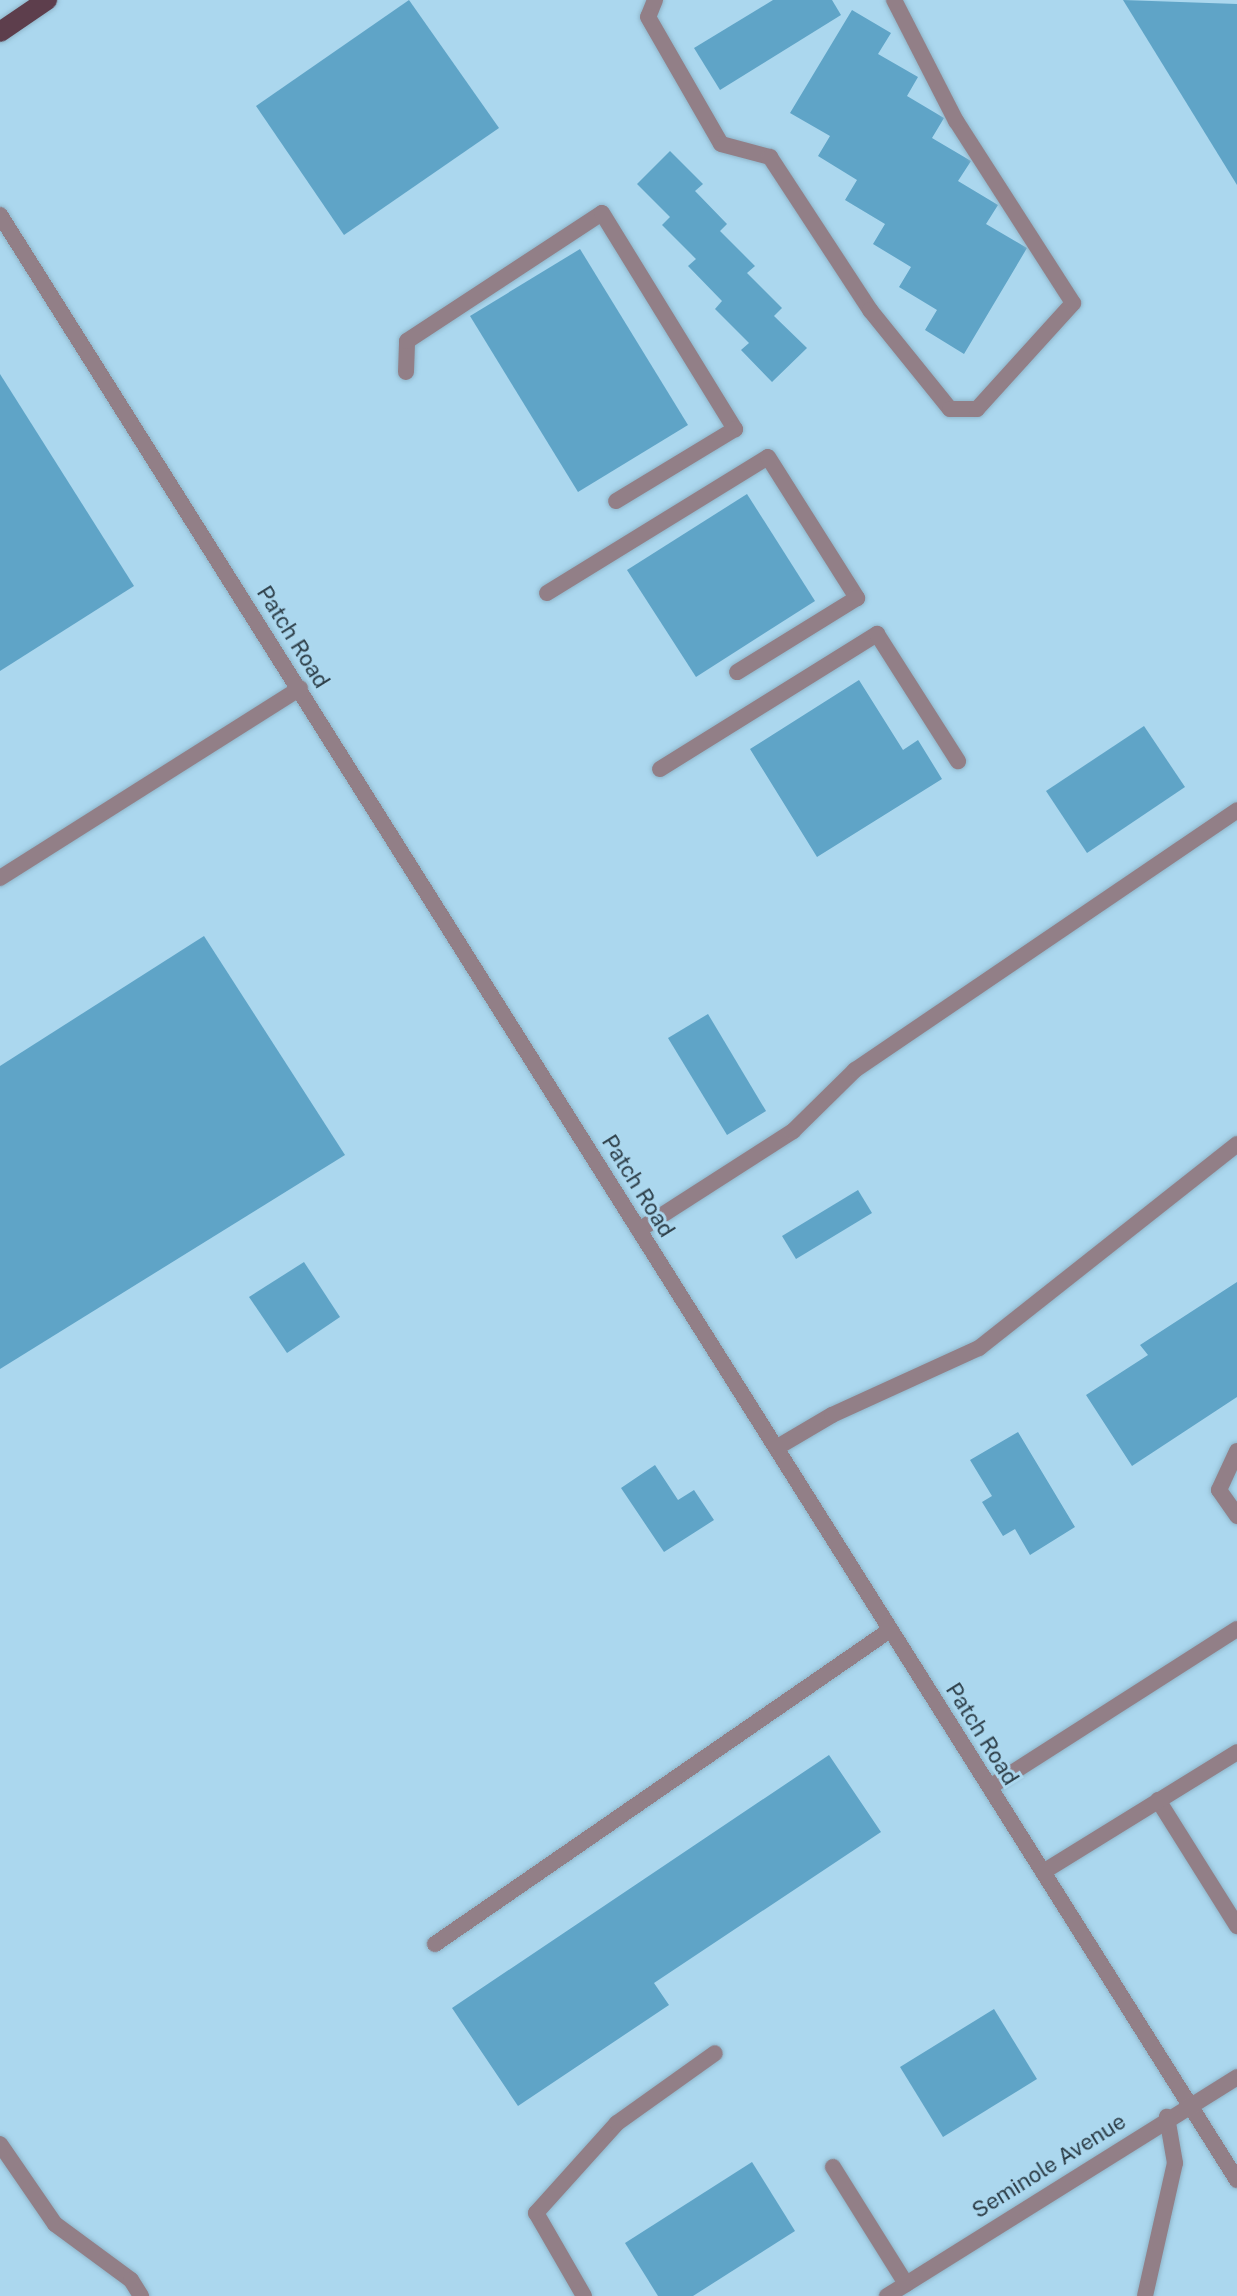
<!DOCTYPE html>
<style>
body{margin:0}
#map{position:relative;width:1237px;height:2296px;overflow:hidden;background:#abd7ee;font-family:"Public Sans",sans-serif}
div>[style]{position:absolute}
.building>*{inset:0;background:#5fa4c7}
.roads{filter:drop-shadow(0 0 2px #8fb5c9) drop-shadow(0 0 2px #8fb5c9)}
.lane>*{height:16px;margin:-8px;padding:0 8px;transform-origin:8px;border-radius:8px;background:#927f87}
.street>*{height:16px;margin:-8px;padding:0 8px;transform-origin:8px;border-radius:8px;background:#927f87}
.primary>*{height:20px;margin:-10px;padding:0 10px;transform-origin:10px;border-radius:10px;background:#5d3e4c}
span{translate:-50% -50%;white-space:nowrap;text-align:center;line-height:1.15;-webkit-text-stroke:6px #abd7ee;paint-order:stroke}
.street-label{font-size:22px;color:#2d3e48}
</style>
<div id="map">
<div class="building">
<div style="clip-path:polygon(409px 0,499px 128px,344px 235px,256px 106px)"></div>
<div style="clip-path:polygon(773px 0,832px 0,841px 15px,720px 90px,694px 48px)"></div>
<div style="clip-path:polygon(1123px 0,1237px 4px,1237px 185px)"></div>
<div style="clip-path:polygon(852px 10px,891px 33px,878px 54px,918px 77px,907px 96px,944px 118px,932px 138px,971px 161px,958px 181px,998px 205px,986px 224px,1027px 248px,964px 354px,925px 330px,937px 310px,899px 287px,911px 267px,873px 244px,885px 224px,845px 200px,857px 180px,818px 156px,830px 136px,790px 113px)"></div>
<div style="clip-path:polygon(670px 151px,703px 184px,695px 191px,727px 224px,720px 231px,755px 266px,747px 273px,782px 308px,774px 316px,807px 348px,772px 382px,741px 350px,749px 343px,715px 309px,722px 301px,688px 266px,696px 259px,662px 225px,670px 217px,637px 184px)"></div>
<div style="clip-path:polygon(580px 249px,688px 425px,578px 492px,470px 316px)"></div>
<div style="clip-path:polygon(0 374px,134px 586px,0 671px)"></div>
<div style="clip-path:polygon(747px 494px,815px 601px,696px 677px,627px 570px)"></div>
<div style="clip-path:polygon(859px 680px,903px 750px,918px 740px,942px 779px,817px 857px,750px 749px)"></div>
<div style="clip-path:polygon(1144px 726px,1185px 787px,1087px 853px,1046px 791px)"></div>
<div style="clip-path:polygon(204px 936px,345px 1155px,0 1369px,0 1066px)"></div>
<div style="clip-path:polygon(708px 1014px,766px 1111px,727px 1135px,668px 1038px)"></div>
<div style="clip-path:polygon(858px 1190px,872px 1213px,796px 1259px,782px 1236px)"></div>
<div style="clip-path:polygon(304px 1262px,340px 1317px,287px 1353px,249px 1297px)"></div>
<div style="clip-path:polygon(1237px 1282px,1237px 1397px,1132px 1466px,1086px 1395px,1148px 1355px,1140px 1345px)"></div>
<div style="clip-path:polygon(1018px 1432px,1075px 1527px,1030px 1555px,1015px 1529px,1003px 1536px,982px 1502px,992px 1496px,970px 1460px)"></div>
<div style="clip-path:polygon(655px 1465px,678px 1500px,694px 1490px,714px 1520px,664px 1552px,621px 1488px)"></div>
<div style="clip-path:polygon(829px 1755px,881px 1832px,654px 1983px,669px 2005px,518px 2106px,452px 2008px)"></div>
<div style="clip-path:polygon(994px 2009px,1037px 2079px,943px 2137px,900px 2067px)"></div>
<div style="clip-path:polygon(752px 2162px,795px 2231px,693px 2296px,658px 2296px,625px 2243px)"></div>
</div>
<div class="roads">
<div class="lane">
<div style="left:655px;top:0;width:18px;rotate:112deg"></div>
<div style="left:648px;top:17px;width:146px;rotate:60.1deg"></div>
<div style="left:721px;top:144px;width:51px;rotate:14.9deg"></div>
<div style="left:770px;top:157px;width:183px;rotate:56.8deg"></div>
<div style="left:870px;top:310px;width:127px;rotate:51.1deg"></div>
<div style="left:950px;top:409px;width:27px"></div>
<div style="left:977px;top:409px;width:143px;rotate:-47.8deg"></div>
<div style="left:1073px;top:303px;width:216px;rotate:-122.7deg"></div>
<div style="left:956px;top:121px;width:136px;rotate:-117.1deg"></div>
<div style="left:406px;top:372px;width:31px;rotate:-88deg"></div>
<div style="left:407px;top:341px;width:233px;rotate:-33.3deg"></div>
<div style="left:602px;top:213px;width:254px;rotate:58.4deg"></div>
<div style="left:735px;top:429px;width:139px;rotate:148.8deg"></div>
<div style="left:547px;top:593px;width:259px;rotate:-31.6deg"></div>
<div style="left:768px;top:457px;width:167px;rotate:57.7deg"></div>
<div style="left:857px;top:598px;width:141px;rotate:148.3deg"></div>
<div style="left:660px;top:769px;width:256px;rotate:-31.9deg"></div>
<div style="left:877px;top:634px;width:151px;rotate:57.5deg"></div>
<div style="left:0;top:878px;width:355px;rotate:-32.3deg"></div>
<div style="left:639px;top:1230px;width:183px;rotate:-32.7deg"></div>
<div style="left:793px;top:1131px;width:87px;rotate:-44.5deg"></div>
<div style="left:855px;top:1070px;width:462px;rotate:-34.2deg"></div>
<div style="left:776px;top:1448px;width:65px;rotate:-30.5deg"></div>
<div style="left:832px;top:1415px;width:162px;rotate:-24.5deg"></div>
<div style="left:979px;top:1348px;width:329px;rotate:-38.3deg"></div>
<div style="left:1237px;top:1451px;width:43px;rotate:114.8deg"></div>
<div style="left:1219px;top:1490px;width:32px;rotate:55deg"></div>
<div style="left:990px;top:1787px;width:293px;rotate:-32.6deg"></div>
<div style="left:1158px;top:1800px;width:149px;rotate:57.9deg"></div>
<div style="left:1043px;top:1872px;width:228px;rotate:-31.7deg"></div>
<div style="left:435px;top:1944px;width:553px;rotate:-34.61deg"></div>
<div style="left:0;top:2144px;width:97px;rotate:55.5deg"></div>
<div style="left:55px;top:2224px;width:94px;rotate:36.4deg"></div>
<div style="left:131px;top:2280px;width:19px;rotate:58deg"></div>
<div style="left:833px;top:2167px;width:138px;rotate:58deg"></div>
<div style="left:584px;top:2296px;width:96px;rotate:-120deg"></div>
<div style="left:536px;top:2213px;width:121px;rotate:-48deg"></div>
<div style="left:617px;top:2123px;width:120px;rotate:-35.5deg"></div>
<div style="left:1145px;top:2296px;width:136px;rotate:-77.3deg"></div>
<div style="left:1175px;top:2163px;width:47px;rotate:-99.9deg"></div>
</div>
<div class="street">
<div style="left:0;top:215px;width:2322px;rotate:57.81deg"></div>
<div style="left:887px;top:2296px;width:413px;rotate:-32deg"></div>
</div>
<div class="primary">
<div style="left:0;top:32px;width:57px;rotate:-34.2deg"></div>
</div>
</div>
<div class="street-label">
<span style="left:293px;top:637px;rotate:58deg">Patch Road</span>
<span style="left:638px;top:1186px;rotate:58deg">Patch Road</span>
<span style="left:982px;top:1734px;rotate:58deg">Patch Road</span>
<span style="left:1049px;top:2166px;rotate:-32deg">Seminole Avenue</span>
</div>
</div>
